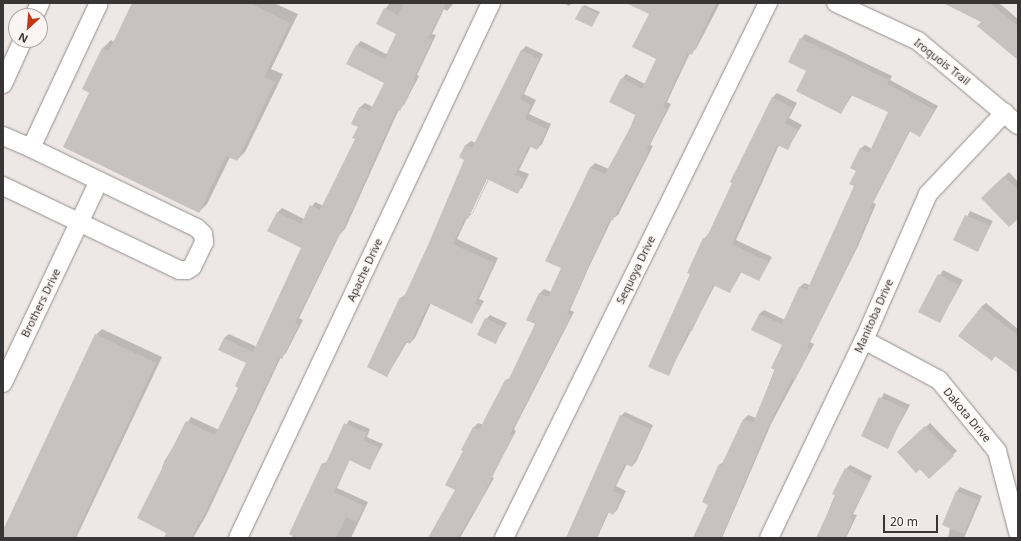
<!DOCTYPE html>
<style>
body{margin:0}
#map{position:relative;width:1021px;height:541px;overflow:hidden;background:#ede7e6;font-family:"Noto Sans",sans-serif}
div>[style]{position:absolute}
.shadow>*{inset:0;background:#0003}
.building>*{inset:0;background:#c7c2c1}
.roads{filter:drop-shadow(0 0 1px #938e8c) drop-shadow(0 0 1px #938e8c)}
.minor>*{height:18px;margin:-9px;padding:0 9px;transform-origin:9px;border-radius:9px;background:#fff}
span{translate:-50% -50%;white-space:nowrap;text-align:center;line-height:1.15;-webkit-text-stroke:3.5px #faf5f3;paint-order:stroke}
.street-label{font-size:11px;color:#373535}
.frame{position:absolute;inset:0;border:4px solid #373535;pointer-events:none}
.north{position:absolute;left:8px;top:8px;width:40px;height:40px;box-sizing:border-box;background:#faf5f3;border:1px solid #aca8a7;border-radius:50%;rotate:206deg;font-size:11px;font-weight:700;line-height:16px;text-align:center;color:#373535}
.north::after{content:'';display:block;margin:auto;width:14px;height:18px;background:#c23816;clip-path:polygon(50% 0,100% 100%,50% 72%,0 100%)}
.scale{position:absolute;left:883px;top:515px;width:55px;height:18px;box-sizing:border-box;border:2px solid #373535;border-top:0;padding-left:5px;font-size:12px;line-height:14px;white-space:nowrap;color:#373535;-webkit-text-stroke:3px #faf5f3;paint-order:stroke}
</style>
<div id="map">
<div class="shadow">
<div style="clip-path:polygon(131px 3px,274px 3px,298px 14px,271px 69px,283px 74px,245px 152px,237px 160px,230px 157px,207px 204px,199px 212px,91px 92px,103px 48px,111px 40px,114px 42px,133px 4px)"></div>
<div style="clip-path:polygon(390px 3px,454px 3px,447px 11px,444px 9px,432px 34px,436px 35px,417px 75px,419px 76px,404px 105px,399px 109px,345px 229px,340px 234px,299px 318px,303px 320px,286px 353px,281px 357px,206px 516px,193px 538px,165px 538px,167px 533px,158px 481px,164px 462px,191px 417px,219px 430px,240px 388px,248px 363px,224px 338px,229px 334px,257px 347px,302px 248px,278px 212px,282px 208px,304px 219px,315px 202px,324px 206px,357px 139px,359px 126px,353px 123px,360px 107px,365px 103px,373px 107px,385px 83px,357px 45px,361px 41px,388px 55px,397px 33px,385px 9px)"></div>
<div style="clip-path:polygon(563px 3px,572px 3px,569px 6px)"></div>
<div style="clip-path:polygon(633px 3px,720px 3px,696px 49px,690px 53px,667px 102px,671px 104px,650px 145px,653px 146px,618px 215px,612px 219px,589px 267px,570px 310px,574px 312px,514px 429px,516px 431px,492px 477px,494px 478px,460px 538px,429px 538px,456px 490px,465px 451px,462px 449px,474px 427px,478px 423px,483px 425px,506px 380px,512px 377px,537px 324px,528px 319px,540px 293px,544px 289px,551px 292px,563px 267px,547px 260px,591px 167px,595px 163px,609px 169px,631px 128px,636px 114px,622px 79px,626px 74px,645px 84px,657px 59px,651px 13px)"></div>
<div style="clip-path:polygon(947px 3px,999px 3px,1018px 19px,1018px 59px,983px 22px)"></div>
<div style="clip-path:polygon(584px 5px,600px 12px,592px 26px,583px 7px)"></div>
<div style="clip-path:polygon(805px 34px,892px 76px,890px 80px,938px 106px,920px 136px,910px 131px,873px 203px,876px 204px,858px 246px,810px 342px,814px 344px,771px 424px,722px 538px,693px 538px,709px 504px,719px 465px,725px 461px,744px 419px,748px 415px,756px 418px,784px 345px,759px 314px,764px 310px,785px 320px,800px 287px,804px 283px,810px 285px,855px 185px,860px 149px,865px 145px,872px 149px,889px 111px,853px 94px,841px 113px,807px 70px,801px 39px)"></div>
<div style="clip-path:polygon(evenodd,526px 46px,543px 54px,524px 94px,536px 100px,529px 114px,551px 124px,542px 144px,537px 149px,531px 146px,519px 170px,529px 174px,522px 188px,517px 192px,489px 179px,473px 213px,467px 218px,457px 239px,498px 258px,479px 299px,484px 301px,472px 322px,431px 303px,415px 338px,410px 343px,407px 342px,387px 376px,401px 298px,407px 293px,429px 245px,465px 159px,461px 157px,466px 145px,471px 141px,476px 143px,521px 51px,526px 46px,488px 174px,490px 175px,472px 214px,470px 214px,488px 174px)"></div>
<div style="clip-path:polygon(777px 93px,797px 103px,789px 118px,802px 125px,787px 149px,779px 145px,736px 240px,772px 257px,759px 280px,742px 271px,730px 292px,715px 285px,668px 375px,691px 274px,704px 239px,709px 233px,773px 97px)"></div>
<div style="clip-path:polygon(1009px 172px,1018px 182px,1018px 217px,982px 198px)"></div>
<div style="clip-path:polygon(970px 211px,993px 221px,977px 250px,955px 240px)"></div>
<div style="clip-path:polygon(943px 270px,963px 280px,940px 322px,920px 312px)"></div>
<div style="clip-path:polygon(986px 303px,1018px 329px,1018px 372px,996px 355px,991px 360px,981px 307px)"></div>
<div style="clip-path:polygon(490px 315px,507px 323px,495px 343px,486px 319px)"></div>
<div style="clip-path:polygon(102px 329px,162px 357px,76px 538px,3px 538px,3px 532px,96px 335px)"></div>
<div style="clip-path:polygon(884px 393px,910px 405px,887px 447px,862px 435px)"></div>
<div style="clip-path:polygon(625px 412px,653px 425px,636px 462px,632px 466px,627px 464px,616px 486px,626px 491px,617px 510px,613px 514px,609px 512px,597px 538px,566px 538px,621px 416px)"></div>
<div style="clip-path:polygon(349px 420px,370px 429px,367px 437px,383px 444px,370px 468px,350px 459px,337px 488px,368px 502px,351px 538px,292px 538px,322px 464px,328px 461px)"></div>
<div style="clip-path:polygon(930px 423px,957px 451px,929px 477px,899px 452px)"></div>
<div style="clip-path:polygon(850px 465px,872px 476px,853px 514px,857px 515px,846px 538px,817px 538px,846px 469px)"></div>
<div style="clip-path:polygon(960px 487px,982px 496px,964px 538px,948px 538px,957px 491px)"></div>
</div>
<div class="building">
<div style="clip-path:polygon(132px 3px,250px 3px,290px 23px,264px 77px,275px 82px,237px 161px,226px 156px,199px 213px,63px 147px,89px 93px,82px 89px,102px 48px,109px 51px)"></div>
<div style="clip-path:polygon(404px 3px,446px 3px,428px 38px,432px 40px,413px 80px,415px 81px,400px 111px,397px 109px,341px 234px,339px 234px,295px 323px,299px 325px,282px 359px,279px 358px,201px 521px,199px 521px,192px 538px,164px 538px,166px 533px,137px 518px,186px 421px,215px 435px,238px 388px,235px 386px,246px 363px,218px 350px,224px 338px,253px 352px,301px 248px,267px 231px,277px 212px,301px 224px,310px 205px,320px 210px,355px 139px,352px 138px,358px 127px,351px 124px,359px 107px,370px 111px,384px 83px,346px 64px,356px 45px,384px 59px,396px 34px,376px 24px,384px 8px,398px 15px)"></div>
<div style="clip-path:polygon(626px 3px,716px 3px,692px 55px,688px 53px,663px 107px,667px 109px,647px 149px,649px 151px,613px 220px,610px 219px,567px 314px,571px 316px,510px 434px,513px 435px,475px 512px,473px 511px,458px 538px,428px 538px,455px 490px,445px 485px,463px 451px,461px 450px,473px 427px,479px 430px,505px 380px,508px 381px,535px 324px,526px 320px,539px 293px,548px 297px,561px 268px,545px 261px,590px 167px,605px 174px,630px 128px,635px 115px,609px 102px,621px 78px,642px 89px,656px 59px,632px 47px,649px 14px)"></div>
<div style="clip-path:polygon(943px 3px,990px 3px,1018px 26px,1018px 60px,977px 26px,981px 22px)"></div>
<div style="clip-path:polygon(582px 6px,598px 14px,592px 27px,575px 19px)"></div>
<div style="clip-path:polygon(800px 38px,889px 80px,887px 84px,935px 110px,920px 137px,909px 131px,870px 208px,872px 209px,854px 252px,807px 347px,810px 349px,795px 380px,792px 378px,767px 429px,721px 538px,693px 538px,708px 505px,702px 502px,719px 464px,721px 466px,743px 419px,753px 423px,775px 370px,771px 368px,782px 345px,751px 330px,759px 314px,782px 324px,799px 287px,807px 290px,854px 186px,849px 184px,856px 171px,850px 168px,860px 148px,869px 153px,888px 112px,851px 95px,841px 114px,796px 91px,806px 71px,788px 62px)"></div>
<div style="clip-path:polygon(521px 50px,539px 59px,520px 99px,531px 105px,525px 119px,547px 129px,537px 150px,529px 146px,515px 175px,525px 179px,518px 194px,487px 179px,468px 219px,465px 218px,453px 244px,494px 263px,475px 304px,480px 306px,472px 324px,429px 303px,410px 344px,405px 342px,387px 377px,367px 367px,400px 297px,403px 299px,428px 245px,464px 160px,459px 157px,465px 145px,472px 148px)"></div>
<div style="clip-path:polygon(772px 97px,793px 108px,785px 123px,798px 130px,788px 150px,777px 145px,732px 244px,769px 262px,759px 281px,740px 272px,730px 293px,713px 285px,692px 331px,689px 329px,669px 376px,648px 367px,690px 274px,687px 273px,703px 238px,706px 239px,732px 183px,730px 182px)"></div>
<div style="clip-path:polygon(1004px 176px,1018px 190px,1018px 219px,1009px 227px,981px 198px)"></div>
<div style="clip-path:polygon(965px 215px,990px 226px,978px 252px,953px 240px)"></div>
<div style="clip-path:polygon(938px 274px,959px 285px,940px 323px,918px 312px)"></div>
<div style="clip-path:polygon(981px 307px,1018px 335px,1018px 373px,995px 356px,992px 361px,958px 336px)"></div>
<div style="clip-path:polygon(485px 318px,503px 327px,496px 344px,477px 335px)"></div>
<div style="clip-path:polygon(95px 334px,156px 363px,74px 538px,3px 538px,3px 530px)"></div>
<div style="clip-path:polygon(879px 397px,906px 409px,888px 449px,861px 436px)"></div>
<div style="clip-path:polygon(620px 415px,650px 429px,632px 467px,625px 464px,613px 491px,622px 495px,613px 515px,608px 512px,596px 538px,566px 538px)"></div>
<div style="clip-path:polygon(344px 423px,367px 433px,364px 441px,380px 448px,370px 470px,349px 460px,334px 492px,364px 506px,357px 522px,346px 517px,336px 538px,297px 538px,289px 534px,322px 463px,325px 465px)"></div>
<div style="clip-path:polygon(925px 426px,954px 456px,929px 479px,920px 469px,916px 473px,897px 452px)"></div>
<div style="clip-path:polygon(845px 468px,869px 481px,850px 518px,853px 520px,845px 538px,816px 538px,836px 496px,832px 494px)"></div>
<div style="clip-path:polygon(956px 491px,978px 500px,964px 534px,942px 525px)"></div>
</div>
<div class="roads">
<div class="minor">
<div style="left:836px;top:3px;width:90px;rotate:24.9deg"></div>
<div style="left:918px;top:41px;width:131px;rotate:40deg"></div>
<div style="left:34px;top:16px;width:14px;rotate:-65deg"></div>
<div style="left:3px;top:84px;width:48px;rotate:-65.6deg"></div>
<div style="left:3px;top:136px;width:30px;rotate:23deg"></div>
<div style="left:31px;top:148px;width:160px;rotate:-64.9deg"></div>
<div style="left:3px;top:186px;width:195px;rotate:25.5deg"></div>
<div style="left:179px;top:270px;width:8px"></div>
<div style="left:187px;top:270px;width:6px;rotate:-31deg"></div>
<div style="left:192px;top:267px;width:28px;rotate:-64deg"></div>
<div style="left:204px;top:242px;width:8px;rotate:-97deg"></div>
<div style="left:203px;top:234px;width:8px;rotate:-135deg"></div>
<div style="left:197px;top:228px;width:184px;rotate:-154.3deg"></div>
<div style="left:864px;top:340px;width:85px;rotate:28.1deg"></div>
<div style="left:939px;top:380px;width:92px;rotate:50.8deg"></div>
<div style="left:997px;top:451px;width:84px;rotate:75.5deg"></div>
<div style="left:3px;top:383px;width:224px;rotate:-64.6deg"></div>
<div style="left:238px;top:538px;width:592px;rotate:-64.69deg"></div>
<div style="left:504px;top:538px;width:597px;rotate:-63.74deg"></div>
<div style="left:769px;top:538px;width:220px;rotate:-64.4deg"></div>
<div style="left:864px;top:340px;width:159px;rotate:-66.3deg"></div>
<div style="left:928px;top:194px;width:112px;rotate:-46.8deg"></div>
</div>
</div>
<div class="street-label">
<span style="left:942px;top:62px;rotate:38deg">Iroquois Trail</span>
<span style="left:365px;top:270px;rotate:-65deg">Apache Drive</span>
<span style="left:636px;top:270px;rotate:-64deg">Sequoya Drive</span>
<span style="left:41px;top:303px;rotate:-64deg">Brothers Drive</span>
<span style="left:874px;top:316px;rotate:-66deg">Manitoba Drive</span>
<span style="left:967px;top:415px;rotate:50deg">Dakota Drive</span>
</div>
<div class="frame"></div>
<div class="north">N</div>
<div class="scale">20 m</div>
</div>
